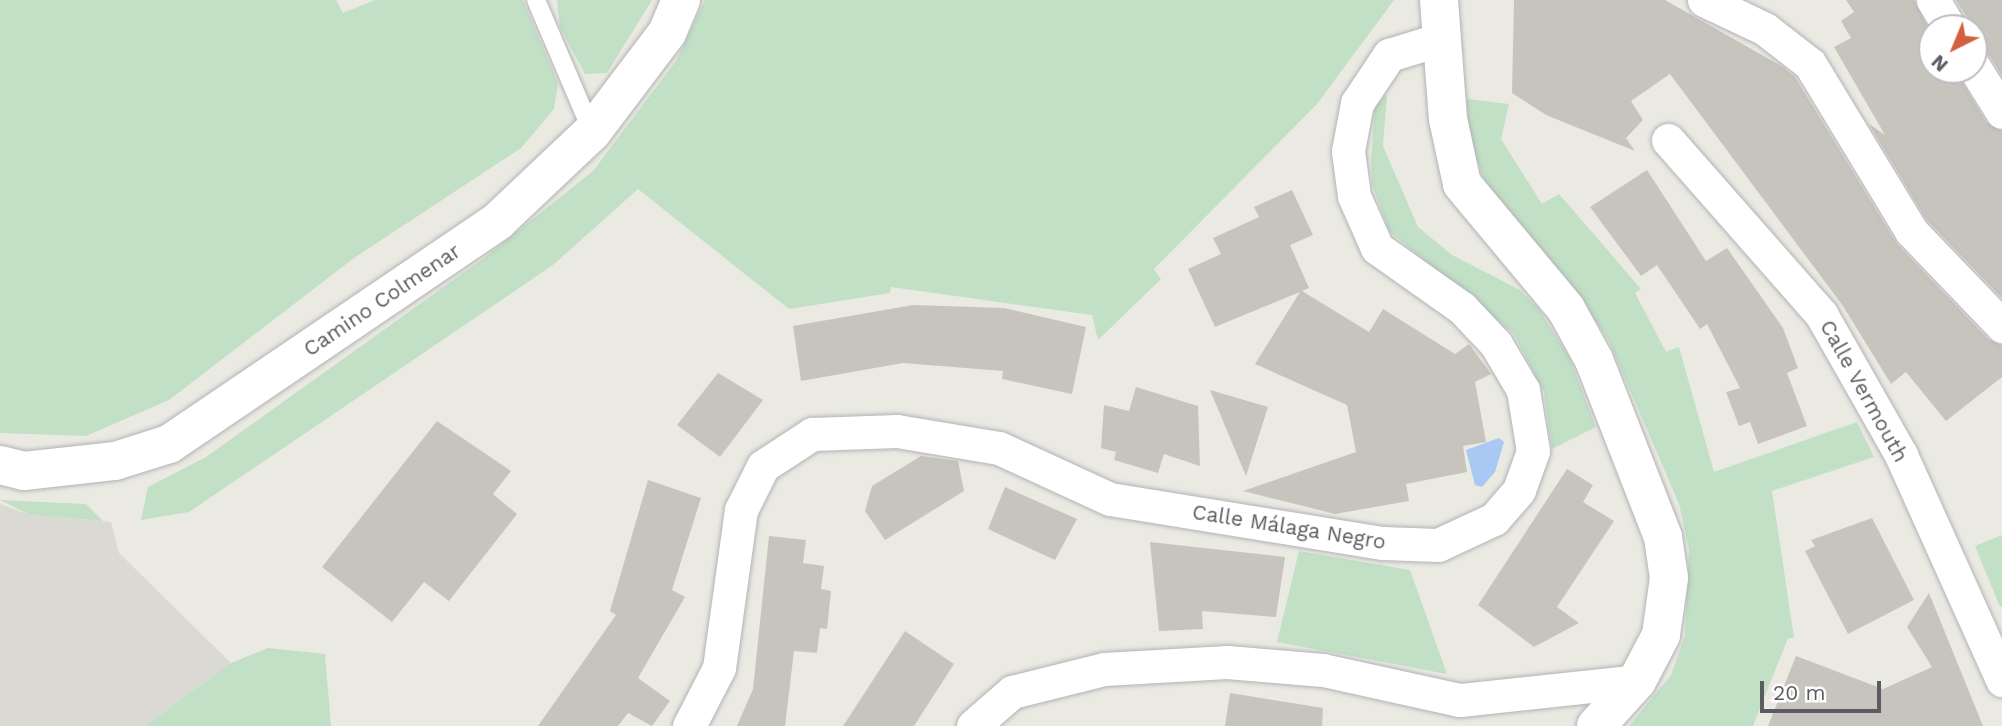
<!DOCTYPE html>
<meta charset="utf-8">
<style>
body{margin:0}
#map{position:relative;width:2002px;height:726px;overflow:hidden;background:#ebeae2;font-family:"Work Sans",sans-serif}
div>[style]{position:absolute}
.industrial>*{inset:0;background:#dad9d4}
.green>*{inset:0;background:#c1e0c5}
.water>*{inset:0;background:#a9c9f4}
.building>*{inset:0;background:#c7c4be}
.roads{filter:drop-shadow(0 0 2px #b2b3b8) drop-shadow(0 0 2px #b2b3b8)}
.service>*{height:18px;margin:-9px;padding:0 9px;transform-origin:9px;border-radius:9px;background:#fff}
.minor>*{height:33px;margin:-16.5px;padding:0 16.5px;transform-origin:16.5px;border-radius:16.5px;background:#fff}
.tertiary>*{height:38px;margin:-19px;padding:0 19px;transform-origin:19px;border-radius:19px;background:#fff}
.secondary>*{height:38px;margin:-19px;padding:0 19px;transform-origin:19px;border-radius:19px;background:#fff}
span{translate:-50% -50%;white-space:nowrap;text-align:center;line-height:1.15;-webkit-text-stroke:5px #fff;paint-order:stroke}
.street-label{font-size:21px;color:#5a5c61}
.north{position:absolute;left:1918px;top:14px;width:70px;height:70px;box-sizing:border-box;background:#fff;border:2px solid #bdbec0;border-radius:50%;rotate:223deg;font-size:19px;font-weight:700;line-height:28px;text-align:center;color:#5a5c61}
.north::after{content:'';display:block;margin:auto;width:24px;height:32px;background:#d45f3f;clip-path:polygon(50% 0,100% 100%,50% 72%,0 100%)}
.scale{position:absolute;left:1760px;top:681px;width:121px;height:32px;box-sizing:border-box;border:4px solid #5a5c61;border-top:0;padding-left:9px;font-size:21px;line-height:24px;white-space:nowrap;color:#5a5c61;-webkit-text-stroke:5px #fff;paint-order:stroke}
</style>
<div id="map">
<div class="industrial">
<div style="clip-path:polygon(0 504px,30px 515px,111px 522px,119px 553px,231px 663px,145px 726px,0 726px)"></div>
</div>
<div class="green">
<div style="clip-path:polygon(0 0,336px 0,343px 13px,375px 0,523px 0,558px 83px,554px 109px,521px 148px,354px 258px,169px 400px,86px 436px,0 433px)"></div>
<div style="clip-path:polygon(557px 0,652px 0,607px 73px,585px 74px,560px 27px)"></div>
<div style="clip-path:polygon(705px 0,1394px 0,1317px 104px,1154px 269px,1161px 279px,1098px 340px,1092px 315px,891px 287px,890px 293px,789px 309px,638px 189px,553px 265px,189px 512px,141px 520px,148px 487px,206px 457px,484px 258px,593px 171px,676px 61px)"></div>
<div style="clip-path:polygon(1387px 94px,1383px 146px,1418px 227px,1452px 255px,1520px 290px,1539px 309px,1570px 359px,1596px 427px,1552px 449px,1544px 392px,1514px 334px,1389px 231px,1372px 184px,1371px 160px,1375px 107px)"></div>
<div style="clip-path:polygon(1467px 99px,1509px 104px,1501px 139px,1542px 204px,1559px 194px,1641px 289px,1635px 293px,1666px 352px,1679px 347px,1714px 472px,1857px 422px,1874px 457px,1772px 491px,1794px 638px,1788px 638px,1753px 726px,1629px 726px,1671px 675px,1685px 636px,1689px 549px,1679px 504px,1609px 341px,1573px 287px,1488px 188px,1468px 139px)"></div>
<div style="clip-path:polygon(0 500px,86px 504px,103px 521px,30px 515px)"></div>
<div style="clip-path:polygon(2002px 535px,2002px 606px,2000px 607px,1975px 546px)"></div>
<div style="clip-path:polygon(1299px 551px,1410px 570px,1447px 674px,1277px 642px)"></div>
<div style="clip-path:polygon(268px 648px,325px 654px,331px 726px,145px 726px,231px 663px)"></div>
</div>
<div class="water">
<div style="clip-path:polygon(1499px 438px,1504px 442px,1495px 472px,1482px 487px,1475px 485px,1466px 450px)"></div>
</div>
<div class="building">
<div style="clip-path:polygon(1514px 0,1665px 0,1783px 67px,1795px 77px,1897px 244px,1988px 339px,2002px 345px,2002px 377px,1946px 421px,1906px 372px,1891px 384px,1843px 306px,1670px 74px,1631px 101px,1643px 120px,1626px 138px,1635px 151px,1546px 115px,1512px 93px)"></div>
<div style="clip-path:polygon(1846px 0,1914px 0,1932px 35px,1932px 70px,1955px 70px,1986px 122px,2002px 131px,2002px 298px,1926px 219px,1869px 124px,1885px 135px,1834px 47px,1851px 38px,1841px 21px,1854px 12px)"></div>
<div style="clip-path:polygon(1956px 0,2002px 0,2002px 76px,1990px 56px,1974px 48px,1974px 28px)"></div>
<div style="clip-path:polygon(1647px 170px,1706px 261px,1727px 248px,1783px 328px,1798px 368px,1787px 373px,1807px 426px,1758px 444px,1750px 422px,1739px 426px,1726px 392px,1740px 388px,1707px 324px,1700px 329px,1657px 265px,1641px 276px,1590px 207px)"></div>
<div style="clip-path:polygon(1292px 190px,1313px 235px,1290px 245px,1309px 288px,1302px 291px,1369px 332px,1383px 309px,1455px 354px,1469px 344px,1491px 374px,1475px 382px,1486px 442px,1463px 446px,1467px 472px,1406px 484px,1409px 501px,1335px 514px,1243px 491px,1356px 452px,1347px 405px,1255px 364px,1300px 292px,1215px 327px,1188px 269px,1221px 254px,1213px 238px,1259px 217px,1254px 207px)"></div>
<div style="clip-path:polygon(913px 305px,1004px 308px,1086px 327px,1072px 394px,1002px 379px,1003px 371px,903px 363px,801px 381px,793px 326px)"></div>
<div style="clip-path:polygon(718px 373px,763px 400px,720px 457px,677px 425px)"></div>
<div style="clip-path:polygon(1136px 387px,1198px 406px,1200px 466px,1164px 454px,1158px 473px,1114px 460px,1116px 452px,1101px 448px,1104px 405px,1129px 411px)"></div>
<div style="clip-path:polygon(1210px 390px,1268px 407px,1246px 476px)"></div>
<div style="clip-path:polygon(437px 421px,511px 471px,493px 494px,517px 514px,449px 601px,424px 582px,392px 622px,322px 567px)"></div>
<div style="clip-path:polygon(921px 456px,958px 461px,964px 491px,885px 540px,865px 511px,872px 486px)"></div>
<div style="clip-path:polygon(1567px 469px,1593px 485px,1583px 502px,1614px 521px,1557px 607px,1579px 623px,1534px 647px,1478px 605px)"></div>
<div style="clip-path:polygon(648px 480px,701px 498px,672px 590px,685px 597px,638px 678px,670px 701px,652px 726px,628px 713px,618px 726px,538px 726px,616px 615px,610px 611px)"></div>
<div style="clip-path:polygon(1005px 487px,1077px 519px,1055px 560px,988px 529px)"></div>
<div style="clip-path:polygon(1872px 518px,1914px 600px,1848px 634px,1805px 551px,1815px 546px,1811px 540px)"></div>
<div style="clip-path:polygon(769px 536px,806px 540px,803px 563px,824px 566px,821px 589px,831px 591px,827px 629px,820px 628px,817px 653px,794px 651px,785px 726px,737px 726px,753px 689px)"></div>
<div style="clip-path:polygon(1150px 542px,1285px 557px,1276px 617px,1202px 611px,1203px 629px,1159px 631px)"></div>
<div style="clip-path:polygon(1929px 593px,1983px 726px,1768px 726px,1796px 656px,1883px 689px,1932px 667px,1907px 627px)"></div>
<div style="clip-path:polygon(905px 631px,954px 664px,914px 726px,843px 726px)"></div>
<div style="clip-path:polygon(1230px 693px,1323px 708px,1322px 726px,1225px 726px)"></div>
</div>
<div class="roads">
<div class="service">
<div style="left:536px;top:0;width:142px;rotate:66.9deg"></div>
</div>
<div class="minor">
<div style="left:1704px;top:0;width:68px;rotate:25.4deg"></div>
<div style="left:1765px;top:29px;width:57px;rotate:37.9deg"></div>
<div style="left:1810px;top:64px;width:195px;rotate:58.8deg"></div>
<div style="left:1911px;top:231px;width:132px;rotate:46.2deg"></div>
<div style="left:1933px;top:0;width:33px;rotate:59deg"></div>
<div style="left:1974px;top:67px;width:53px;rotate:58.1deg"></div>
<div style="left:1668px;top:140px;width:232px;rotate:48.7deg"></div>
<div style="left:1821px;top:314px;width:162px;rotate:60.4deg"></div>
<div style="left:1901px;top:455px;width:247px;rotate:65.8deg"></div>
<div style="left:689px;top:726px;width:65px;rotate:-62.7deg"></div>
<div style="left:719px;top:668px;width:160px;rotate:-82.1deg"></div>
<div style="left:741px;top:510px;width:49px;rotate:-63.4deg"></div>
<div style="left:763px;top:466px;width:59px;rotate:-33.1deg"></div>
<div style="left:812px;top:434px;width:85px;rotate:-2deg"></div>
<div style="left:897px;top:431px;width:103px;rotate:9.5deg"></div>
<div style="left:999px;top:448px;width:122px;rotate:24.7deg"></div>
<div style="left:1110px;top:499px;width:277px;rotate:9.2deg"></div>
<div style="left:1383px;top:543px;width:55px;rotate:2.1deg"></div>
<div style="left:1438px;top:545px;width:62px;rotate:-24.9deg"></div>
<div style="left:1494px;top:519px;width:38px;rotate:-49deg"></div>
<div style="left:1519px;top:490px;width:41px;rotate:-70.3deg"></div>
<div style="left:1533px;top:451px;width:62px;rotate:-99.3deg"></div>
<div style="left:1523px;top:390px;width:53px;rotate:-120.4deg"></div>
<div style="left:1496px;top:344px;width:50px;rotate:-133.4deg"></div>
<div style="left:1462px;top:308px;width:104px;rotate:-144.8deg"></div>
<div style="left:1377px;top:248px;width:57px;rotate:-113.9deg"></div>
<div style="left:1354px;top:196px;width:45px;rotate:-97.6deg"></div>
<div style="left:1348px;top:151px;width:49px;rotate:-79.4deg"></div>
<div style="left:1357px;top:103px;width:58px;rotate:-56.3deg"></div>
<div style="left:1389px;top:55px;width:54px;rotate:-17.1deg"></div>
<div style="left:973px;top:726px;width:52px;rotate:-41.1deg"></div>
<div style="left:1012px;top:692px;width:95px;rotate:-14deg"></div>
<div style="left:1104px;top:669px;width:123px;rotate:-3.3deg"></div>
<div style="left:1227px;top:662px;width:96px;rotate:4.8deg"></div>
<div style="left:1323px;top:670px;width:140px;rotate:12.4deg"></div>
<div style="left:1460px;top:700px;width:178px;rotate:-6.1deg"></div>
</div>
<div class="tertiary">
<div style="left:1439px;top:0;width:119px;rotate:85.7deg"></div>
<div style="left:1448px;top:119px;width:66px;rotate:77.8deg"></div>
<div style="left:1462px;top:184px;width:163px;rotate:50.2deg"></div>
<div style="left:1566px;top:309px;width:58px;rotate:61.2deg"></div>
<div style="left:1594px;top:360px;width:190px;rotate:68.7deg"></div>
<div style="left:1663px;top:537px;width:41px;rotate:81.7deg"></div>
<div style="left:1669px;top:578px;width:58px;rotate:98deg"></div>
<div style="left:1661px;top:635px;width:52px;rotate:117.6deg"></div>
<div style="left:1637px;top:681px;width:61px;rotate:132.3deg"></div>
</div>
<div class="secondary">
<div style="left:0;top:465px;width:25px;rotate:14deg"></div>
<div style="left:24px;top:471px;width:92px;rotate:-6.3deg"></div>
<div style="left:115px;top:461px;width:57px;rotate:-17.5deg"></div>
<div style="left:169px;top:444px;width:397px;rotate:-34.1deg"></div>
<div style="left:498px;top:221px;width:129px;rotate:-43.4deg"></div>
<div style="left:592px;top:132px;width:124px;rotate:-52.9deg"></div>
<div style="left:667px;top:33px;width:36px;rotate:-67deg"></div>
</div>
</div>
<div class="street-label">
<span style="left:382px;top:300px;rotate:-34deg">Camino Colmenar</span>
<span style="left:1864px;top:391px;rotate:61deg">Calle Vermouth</span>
<span style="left:1289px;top:527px;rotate:9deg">Calle Málaga Negro</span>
</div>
<div class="north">N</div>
<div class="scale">20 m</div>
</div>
